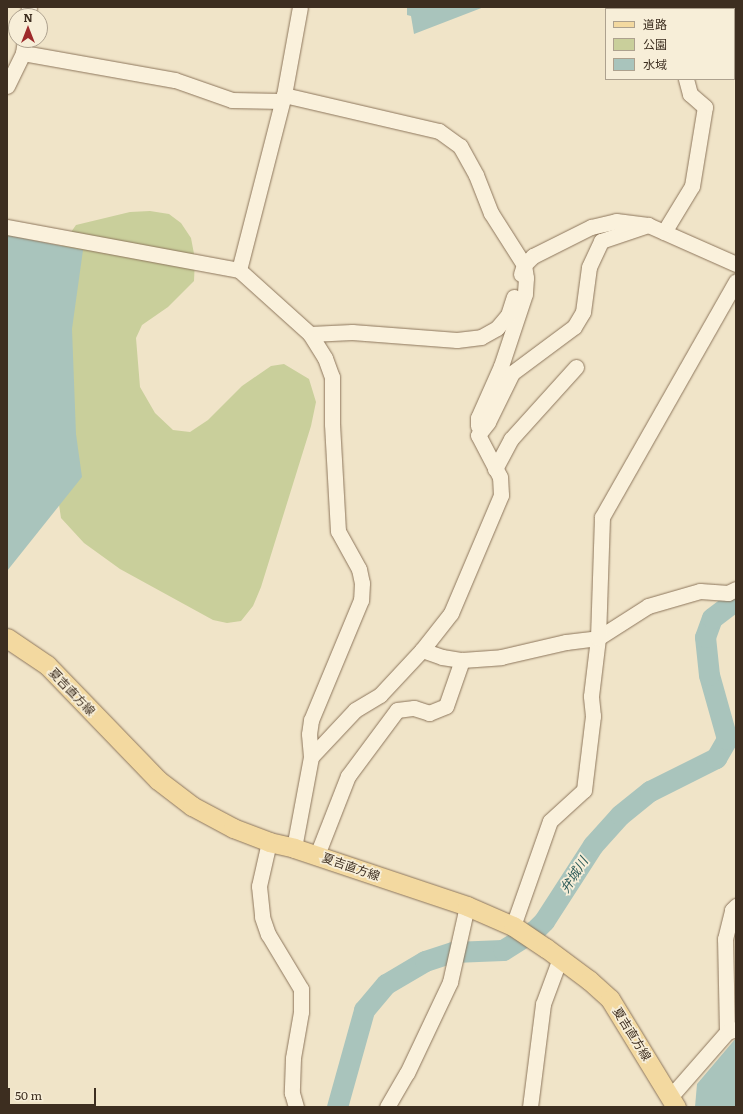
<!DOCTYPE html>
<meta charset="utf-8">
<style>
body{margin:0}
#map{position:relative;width:743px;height:1114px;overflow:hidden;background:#f0e4c8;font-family:Literata,"Noto Sans JP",serif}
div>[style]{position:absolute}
.green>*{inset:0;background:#c9cf9b}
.water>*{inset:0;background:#a9c4bc}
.river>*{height:21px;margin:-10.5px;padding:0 10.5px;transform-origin:10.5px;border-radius:10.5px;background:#a9c4bc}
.roads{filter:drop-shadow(0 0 1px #8d765c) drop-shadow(0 0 1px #8d765c)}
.minor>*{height:15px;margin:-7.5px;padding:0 7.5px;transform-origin:7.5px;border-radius:7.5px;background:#faf1dc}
.major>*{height:19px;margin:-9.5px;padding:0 9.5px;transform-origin:9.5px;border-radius:9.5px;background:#f3d9a0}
span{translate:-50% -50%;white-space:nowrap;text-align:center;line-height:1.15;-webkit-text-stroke:3.5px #f7eed8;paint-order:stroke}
.street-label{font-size:12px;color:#3d2e20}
.water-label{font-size:13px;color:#2f5d5a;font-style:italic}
.frame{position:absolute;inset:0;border:8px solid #3d2e20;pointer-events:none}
.legend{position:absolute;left:605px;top:8px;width:130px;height:72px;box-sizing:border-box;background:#f7eed8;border:1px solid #ada18e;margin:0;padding:5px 7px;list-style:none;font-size:12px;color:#3d2e20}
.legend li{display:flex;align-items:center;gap:8px;height:20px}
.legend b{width:20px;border:1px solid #ada18e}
.north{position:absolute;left:8px;top:8px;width:40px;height:40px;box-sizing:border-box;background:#f7eed8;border:1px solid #ada18e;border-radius:50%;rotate:0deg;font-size:11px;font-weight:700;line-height:16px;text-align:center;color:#3d2e20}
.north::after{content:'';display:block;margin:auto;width:14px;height:18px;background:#9e2a2b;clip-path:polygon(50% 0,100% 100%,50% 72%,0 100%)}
.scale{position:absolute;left:8px;top:1088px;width:88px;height:18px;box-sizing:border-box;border:2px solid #3d2e20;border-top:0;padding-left:5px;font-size:12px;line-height:14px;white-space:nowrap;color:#3d2e20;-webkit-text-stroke:3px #f7eed8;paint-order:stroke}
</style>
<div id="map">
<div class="green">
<div style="clip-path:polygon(150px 211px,169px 214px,181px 223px,191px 238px,195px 259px,194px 281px,168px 307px,142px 325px,136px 338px,140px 387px,155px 413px,173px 430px,190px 432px,208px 420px,242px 386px,271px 366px,284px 364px,309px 379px,316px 402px,311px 426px,261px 587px,253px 606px,241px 621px,227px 623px,213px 620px,120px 569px,84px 543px,61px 518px,58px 498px,57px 252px,76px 225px,130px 212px)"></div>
</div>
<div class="water">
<div style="clip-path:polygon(407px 7px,484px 7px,414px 34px,411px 16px,407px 15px)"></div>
<div style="clip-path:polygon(7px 235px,83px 250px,72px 329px,76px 434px,82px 477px,7px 571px)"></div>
<div style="clip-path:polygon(736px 1038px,736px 1107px,695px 1107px,697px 1084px)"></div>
</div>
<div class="river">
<div style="left:337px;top:1107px;width:101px;rotate:-74.4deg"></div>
<div style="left:364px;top:1010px;width:34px;rotate:-50deg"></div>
<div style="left:386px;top:984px;width:45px;rotate:-30.5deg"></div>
<div style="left:425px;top:961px;width:29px;rotate:-18deg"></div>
<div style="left:453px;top:952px;width:50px;rotate:-2.3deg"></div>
<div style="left:503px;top:950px;width:36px;rotate:-32deg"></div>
<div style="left:534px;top:931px;width:14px;rotate:-45deg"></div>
<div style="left:544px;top:921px;width:90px;rotate:-57.2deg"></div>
<div style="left:593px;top:845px;width:40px;rotate:-48deg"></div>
<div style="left:620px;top:815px;width:38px;rotate:-39deg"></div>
<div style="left:650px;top:791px;width:74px;rotate:-26.6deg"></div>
<div style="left:716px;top:758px;width:22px;rotate:-60deg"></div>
<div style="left:727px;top:739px;width:66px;rotate:-105.7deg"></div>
<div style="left:709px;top:675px;width:38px;rotate:-96deg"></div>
<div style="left:705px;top:637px;width:20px;rotate:-70deg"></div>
<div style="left:712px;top:618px;width:30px;rotate:-37deg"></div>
</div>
<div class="roads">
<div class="minor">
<div style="left:721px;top:9px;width:3px;rotate:-45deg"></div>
<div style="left:28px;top:16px;width:9px;rotate:-84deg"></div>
<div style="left:23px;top:53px;width:154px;rotate:10.1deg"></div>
<div style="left:175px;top:80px;width:60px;rotate:19.3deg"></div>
<div style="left:232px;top:100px;width:50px;rotate:1.1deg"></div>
<div style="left:7px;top:86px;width:37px;rotate:-64deg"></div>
<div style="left:23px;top:53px;width:13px;rotate:-81deg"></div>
<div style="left:284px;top:95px;width:159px;rotate:13.1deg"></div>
<div style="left:439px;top:131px;width:26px;rotate:36deg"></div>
<div style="left:460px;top:146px;width:33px;rotate:61deg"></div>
<div style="left:476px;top:175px;width:41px;rotate:68.5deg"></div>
<div style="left:491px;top:213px;width:62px;rotate:57.6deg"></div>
<div style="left:524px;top:265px;width:13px;rotate:81deg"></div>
<div style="left:526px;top:278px;width:16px;rotate:94deg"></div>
<div style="left:525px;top:294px;width:76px;rotate:108.4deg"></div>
<div style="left:501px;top:366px;width:57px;rotate:113.9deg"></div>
<div style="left:478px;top:418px;width:8px;rotate:90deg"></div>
<div style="left:7px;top:227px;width:236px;rotate:10.5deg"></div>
<div style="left:239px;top:270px;width:96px;rotate:42deg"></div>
<div style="left:310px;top:334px;width:28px;rotate:58deg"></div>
<div style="left:325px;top:358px;width:20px;rotate:70deg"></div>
<div style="left:332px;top:377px;width:47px;rotate:90deg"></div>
<div style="left:332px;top:424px;width:107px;rotate:86.8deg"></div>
<div style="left:338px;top:531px;width:43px;rotate:61.1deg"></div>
<div style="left:359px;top:569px;width:14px;rotate:78deg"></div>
<div style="left:362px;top:583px;width:17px;rotate:93deg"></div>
<div style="left:361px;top:600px;width:130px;rotate:112.6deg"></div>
<div style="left:311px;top:720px;width:14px;rotate:98deg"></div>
<div style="left:309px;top:734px;width:23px;rotate:85deg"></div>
<div style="left:311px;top:757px;width:93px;rotate:100.6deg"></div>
<div style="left:664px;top:232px;width:54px;rotate:-58.7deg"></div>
<div style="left:692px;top:186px;width:80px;rotate:-80.7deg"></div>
<div style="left:705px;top:107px;width:20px;rotate:-139deg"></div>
<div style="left:690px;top:94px;width:16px;rotate:-105deg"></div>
<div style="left:239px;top:270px;width:181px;rotate:-75.6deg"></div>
<div style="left:284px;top:95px;width:89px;rotate:-79.7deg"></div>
<div style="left:521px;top:274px;width:9px;rotate:-72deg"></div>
<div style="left:524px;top:265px;width:13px;rotate:-45deg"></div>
<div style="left:533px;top:256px;width:65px;rotate:-26.6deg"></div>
<div style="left:591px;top:227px;width:26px;rotate:-13deg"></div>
<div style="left:616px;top:221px;width:32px;rotate:7deg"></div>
<div style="left:648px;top:225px;width:96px;rotate:23.9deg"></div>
<div style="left:310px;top:334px;width:42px;rotate:-2.7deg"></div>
<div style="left:352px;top:332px;width:105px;rotate:4.4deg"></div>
<div style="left:457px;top:340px;width:24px;rotate:-7deg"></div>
<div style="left:481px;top:337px;width:18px;rotate:-29deg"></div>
<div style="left:497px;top:328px;width:17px;rotate:-50deg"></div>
<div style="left:508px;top:315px;width:19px;rotate:-72deg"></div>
<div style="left:495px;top:469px;width:34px;rotate:-62deg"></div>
<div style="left:511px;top:439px;width:97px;rotate:-47.9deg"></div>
<div style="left:422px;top:650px;width:21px;rotate:19deg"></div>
<div style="left:442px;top:657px;width:20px;rotate:9deg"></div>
<div style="left:462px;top:660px;width:39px;rotate:-4deg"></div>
<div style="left:501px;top:657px;width:67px;rotate:-13deg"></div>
<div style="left:566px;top:642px;width:32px;rotate:-7deg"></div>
<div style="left:598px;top:638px;width:59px;rotate:-32.6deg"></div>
<div style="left:648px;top:606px;width:54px;rotate:-16.1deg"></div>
<div style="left:700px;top:591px;width:28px;rotate:4deg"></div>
<div style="left:728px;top:593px;width:9px;rotate:-27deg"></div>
<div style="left:311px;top:757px;width:64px;rotate:-46.9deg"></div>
<div style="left:355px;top:710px;width:29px;rotate:-31deg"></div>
<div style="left:380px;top:695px;width:62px;rotate:-47deg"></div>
<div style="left:422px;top:650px;width:47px;rotate:-51.9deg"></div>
<div style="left:451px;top:613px;width:128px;rotate:-67deg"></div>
<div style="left:501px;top:495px;width:18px;rotate:-93deg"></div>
<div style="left:500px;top:477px;width:47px;rotate:-117.6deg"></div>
<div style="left:478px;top:435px;width:16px;rotate:-52deg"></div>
<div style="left:488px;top:422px;width:55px;rotate:-63.9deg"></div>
<div style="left:512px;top:373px;width:77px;rotate:-36.6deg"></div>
<div style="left:574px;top:327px;width:17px;rotate:-59deg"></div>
<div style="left:583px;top:312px;width:45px;rotate:-82.4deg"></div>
<div style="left:589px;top:267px;width:29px;rotate:-65deg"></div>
<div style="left:601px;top:241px;width:50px;rotate:-18.8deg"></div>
<div style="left:269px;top:842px;width:45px;rotate:102.8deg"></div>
<div style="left:259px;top:886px;width:31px;rotate:84deg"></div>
<div style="left:262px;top:917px;width:18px;rotate:71deg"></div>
<div style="left:268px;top:934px;width:64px;rotate:59deg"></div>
<div style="left:301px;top:989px;width:23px;rotate:90deg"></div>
<div style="left:301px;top:1012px;width:47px;rotate:99.9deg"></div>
<div style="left:293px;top:1058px;width:35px;rotate:92deg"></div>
<div style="left:292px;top:1093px;width:15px;rotate:74deg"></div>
<div style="left:317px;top:855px;width:85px;rotate:-68.6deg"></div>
<div style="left:348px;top:776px;width:82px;rotate:-53.4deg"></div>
<div style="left:397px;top:710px;width:17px;rotate:-7deg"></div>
<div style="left:414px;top:708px;width:16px;rotate:18deg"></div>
<div style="left:429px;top:713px;width:18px;rotate:-22deg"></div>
<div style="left:446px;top:706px;width:49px;rotate:-70.8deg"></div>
<div style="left:513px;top:926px;width:111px;rotate:-70.6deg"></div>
<div style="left:550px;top:821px;width:46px;rotate:-42.4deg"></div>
<div style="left:584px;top:790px;width:75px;rotate:-83.1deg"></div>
<div style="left:593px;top:716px;width:20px;rotate:-96deg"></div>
<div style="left:591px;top:696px;width:58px;rotate:-83.1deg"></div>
<div style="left:598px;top:638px;width:121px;rotate:-88.1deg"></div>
<div style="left:602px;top:517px;width:271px;rotate:-60.4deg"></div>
<div style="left:727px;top:1032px;width:93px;rotate:-91.2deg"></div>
<div style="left:725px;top:939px;width:30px;rotate:-76deg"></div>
<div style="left:732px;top:910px;width:6px;rotate:-45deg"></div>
<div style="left:671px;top:1096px;width:85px;rotate:-48.8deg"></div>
<div style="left:727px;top:1032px;width:9px;rotate:-18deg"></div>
<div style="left:387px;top:1107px;width:39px;rotate:-60deg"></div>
<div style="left:407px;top:1073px;width:101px;rotate:-64.7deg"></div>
<div style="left:450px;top:982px;width:78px;rotate:-77.4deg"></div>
<div style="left:530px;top:1107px;width:104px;rotate:-82.8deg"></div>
<div style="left:543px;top:1004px;width:49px;rotate:-69.7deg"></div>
</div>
<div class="major">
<div style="left:7px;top:638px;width:48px;rotate:34deg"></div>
<div style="left:47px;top:665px;width:160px;rotate:46deg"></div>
<div style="left:158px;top:780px;width:43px;rotate:37.4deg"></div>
<div style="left:192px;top:806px;width:47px;rotate:28.2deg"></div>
<div style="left:233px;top:828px;width:39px;rotate:21deg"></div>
<div style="left:269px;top:842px;width:26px;rotate:13deg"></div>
<div style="left:294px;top:848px;width:182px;rotate:18.5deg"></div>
<div style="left:467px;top:906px;width:50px;rotate:23.5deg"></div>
<div style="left:513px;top:926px;width:40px;rotate:34deg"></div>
<div style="left:546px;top:948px;width:54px;rotate:36.7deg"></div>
<div style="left:589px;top:980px;width:28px;rotate:42deg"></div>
<div style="left:610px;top:999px;width:127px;rotate:58.6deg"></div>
</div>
</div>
<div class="street-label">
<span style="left:72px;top:692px;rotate:46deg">夏吉直方線</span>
<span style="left:351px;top:867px;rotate:19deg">夏吉直方線</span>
<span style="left:632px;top:1034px;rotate:58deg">夏吉直方線</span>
</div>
<div class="water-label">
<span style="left:574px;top:875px;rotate:-57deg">弁城川</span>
</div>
<div class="frame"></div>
<ul class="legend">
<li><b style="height:5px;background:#f3d9a0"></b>道路</li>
<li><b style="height:11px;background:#c9cf9b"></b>公園</li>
<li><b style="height:11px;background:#a9c4bc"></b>水域</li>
</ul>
<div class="north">N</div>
<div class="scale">50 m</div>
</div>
